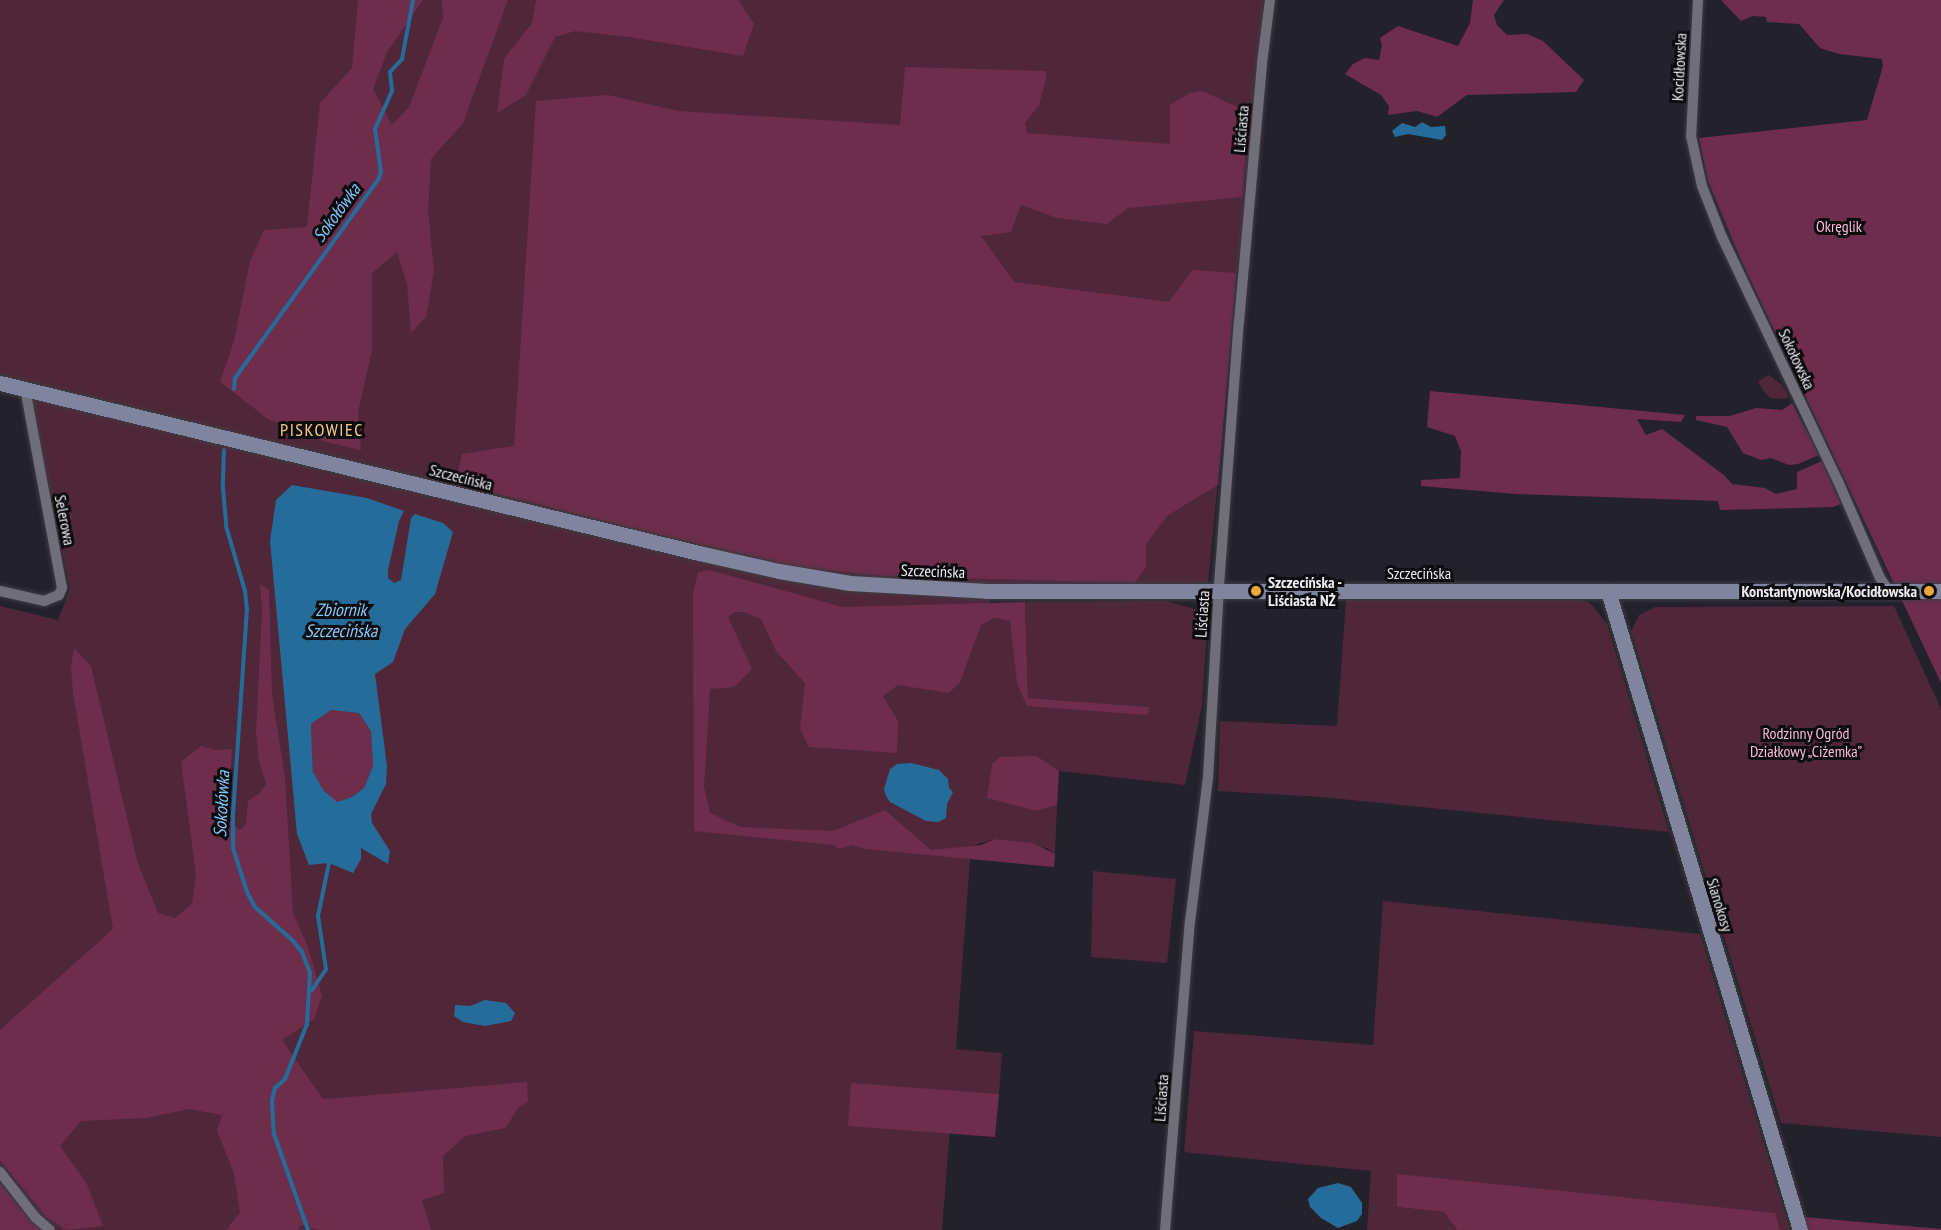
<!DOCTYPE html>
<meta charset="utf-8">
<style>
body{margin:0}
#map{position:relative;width:1941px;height:1230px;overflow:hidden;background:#232129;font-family:"PT Sans Narrow",sans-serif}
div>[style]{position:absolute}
.green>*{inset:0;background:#502739}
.forest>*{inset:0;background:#6f2d4c}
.water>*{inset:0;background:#266c9a}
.stream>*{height:4px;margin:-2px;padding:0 2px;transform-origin:2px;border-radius:2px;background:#266c9a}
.roads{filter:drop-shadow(0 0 2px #3e3c42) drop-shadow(0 0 2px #3e3c42)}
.street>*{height:10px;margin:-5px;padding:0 5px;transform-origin:5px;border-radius:5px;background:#706e77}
.secondary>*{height:15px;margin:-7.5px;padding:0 7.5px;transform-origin:7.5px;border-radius:7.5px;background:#80849c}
.dots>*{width:16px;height:16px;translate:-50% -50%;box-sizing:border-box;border:3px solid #0c0b0e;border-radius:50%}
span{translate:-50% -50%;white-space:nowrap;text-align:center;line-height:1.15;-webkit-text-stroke:6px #0c0b0e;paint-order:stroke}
.street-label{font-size:16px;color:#eeedf2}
.park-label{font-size:16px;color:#fbbcd5}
.poi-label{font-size:16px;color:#eeedf2;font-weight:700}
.left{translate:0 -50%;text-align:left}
.right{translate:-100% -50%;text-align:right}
.water-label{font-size:18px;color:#81c8fd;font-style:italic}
.neighbourhood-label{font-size:18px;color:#fbcc88;letter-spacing:1.5px}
</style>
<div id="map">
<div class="green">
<div style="clip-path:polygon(0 0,1264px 0,1208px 583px,991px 585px,988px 621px,994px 618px,1010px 621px,1027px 706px,1148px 707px,1028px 698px,1025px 602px,1166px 601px,1208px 613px,1202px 706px,1185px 785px,1059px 771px,1037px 756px,987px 798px,1035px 811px,1057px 805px,1055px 854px,1047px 848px,995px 839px,971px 846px,956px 1049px,1002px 1053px,999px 1094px,953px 1091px,942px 1230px,0 1230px,0 606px,58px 620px,70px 589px,28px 384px,0 377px)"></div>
<div style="clip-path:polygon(1769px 375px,1781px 384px,1788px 395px,1786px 399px,1770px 398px,1762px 389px,1758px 381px)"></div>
<div style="clip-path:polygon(1346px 600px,1580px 600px,1590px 603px,1607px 624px,1669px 832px,1321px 797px,1218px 791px,1220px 721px,1337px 726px)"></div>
<div style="clip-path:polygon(1894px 606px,1941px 709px,1941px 1137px,1781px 1123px,1631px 631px,1639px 615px,1655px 607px)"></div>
<div style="clip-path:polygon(1093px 871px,1176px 879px,1167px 963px,1091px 957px)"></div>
<div style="clip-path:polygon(1383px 901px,1700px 934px,1790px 1230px,1780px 1230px,1774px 1213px,1397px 1207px,1444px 1212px,1457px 1230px,1367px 1230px,1371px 1171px,1184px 1152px,1194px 1031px,1373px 1045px)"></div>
</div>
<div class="forest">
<div style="clip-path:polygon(358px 0,423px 0,387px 52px,373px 89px,392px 125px,409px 107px,443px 18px,442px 0,508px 0,463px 123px,431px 159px,428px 210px,434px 272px,426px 317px,411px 333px,407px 284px,397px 252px,372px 273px,372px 350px,358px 412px,361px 450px,323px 441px,268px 419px,220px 382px,234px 341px,250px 261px,264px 230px,307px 227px,320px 103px,352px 68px)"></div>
<div style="clip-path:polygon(536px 0,738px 0,754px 24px,743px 56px,629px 37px,575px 31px,555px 37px,526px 95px,497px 113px,504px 59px,532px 23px)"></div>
<div style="clip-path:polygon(1473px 0,1504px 0,1494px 15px,1497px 25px,1507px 35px,1527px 34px,1543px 41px,1584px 80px,1576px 92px,1467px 95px,1437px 117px,1417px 111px,1388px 115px,1389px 106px,1381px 95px,1345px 74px,1353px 64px,1365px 58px,1379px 60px,1382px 45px,1380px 38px,1398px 26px,1458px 46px,1470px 23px)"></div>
<div style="clip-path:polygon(1721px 0,1941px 0,1941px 683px,1741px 260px,1708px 181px,1699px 138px,1867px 120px,1883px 66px,1882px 59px,1839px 54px,1820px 48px,1799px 24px,1767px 22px,1766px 17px,1753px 16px,1741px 21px)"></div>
<div style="clip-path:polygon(905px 67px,1046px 71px,1046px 79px,1039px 105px,1025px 123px,1027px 133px,1170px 144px,1170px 105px,1190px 93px,1202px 91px,1249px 112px,1242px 197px,1128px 208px,1107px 224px,1057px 218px,1021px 205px,1011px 232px,981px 236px,1014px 282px,1169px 302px,1192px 270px,1236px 273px,1218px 485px,1168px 515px,1146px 544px,1146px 567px,1135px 583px,883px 576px,799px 567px,635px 529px,456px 483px,462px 454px,514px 446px,536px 101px,608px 95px,678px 111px,900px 125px)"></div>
<div style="clip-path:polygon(1430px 391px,1685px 415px,1681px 422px,1637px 419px,1646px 435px,1662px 429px,1724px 475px,1732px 484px,1765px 488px,1776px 494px,1797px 489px,1797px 472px,1822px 461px,1841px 504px,1833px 507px,1720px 510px,1718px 501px,1517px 494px,1421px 486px,1421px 480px,1460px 478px,1461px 451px,1455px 436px,1427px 427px)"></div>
<div style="clip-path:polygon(1792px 403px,1819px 455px,1798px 464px,1789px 465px,1771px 458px,1761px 460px,1743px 453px,1727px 427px,1696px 420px,1696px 416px,1730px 416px,1756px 408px,1782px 410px)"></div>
<div style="clip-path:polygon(710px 570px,842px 607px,1025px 602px,1028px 698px,1149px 707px,1148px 715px,1027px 706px,1017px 683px,1010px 621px,994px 618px,981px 625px,960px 682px,949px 693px,898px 685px,883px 696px,898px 721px,897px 753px,809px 747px,800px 729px,805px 683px,776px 651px,761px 619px,744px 612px,735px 612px,728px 617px,752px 669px,734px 687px,710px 689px,704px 787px,710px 813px,740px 827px,833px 831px,885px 810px,931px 850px,981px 845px,995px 839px,1033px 843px,1055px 854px,1054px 867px,865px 849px,853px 845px,839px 849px,834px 845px,694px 831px,693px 594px,698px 572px)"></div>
<div style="clip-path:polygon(260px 584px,269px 590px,272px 695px,285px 778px,293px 913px,308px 947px,322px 996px,314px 1019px,282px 1040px,322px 1098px,326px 1099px,527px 1082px,528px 1102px,520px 1106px,505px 1128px,465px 1136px,443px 1156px,444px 1193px,422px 1200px,431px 1230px,319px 1230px,300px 1225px,298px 1230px,226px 1230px,240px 1213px,234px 1173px,217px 1131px,222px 1115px,189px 1109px,146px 1118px,81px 1121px,60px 1146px,86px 1182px,103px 1226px,67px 1230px,46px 1217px,0 1160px,0 1030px,113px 929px,73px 692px,71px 667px,74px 648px,91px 666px,138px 864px,158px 913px,175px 918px,192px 904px,196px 875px,181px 762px,201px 746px,215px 750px,232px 749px,228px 820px,240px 830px,246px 824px,248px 801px,259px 794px,266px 784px,259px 761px,256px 733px,262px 611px)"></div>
<div style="clip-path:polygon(331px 710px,359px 713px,371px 731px,373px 766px,364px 788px,352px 797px,336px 802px,324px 791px,313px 772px,312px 753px,311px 724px)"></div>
<div style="clip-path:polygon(1037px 756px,1059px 771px,1057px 805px,1035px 811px,987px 798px,992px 764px,1000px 757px)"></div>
<div style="clip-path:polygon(851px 1083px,999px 1094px,995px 1137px,848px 1126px)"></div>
<div style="clip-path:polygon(1397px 1174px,1775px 1213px,1780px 1230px,1457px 1230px,1444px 1212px,1397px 1207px)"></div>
<div style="clip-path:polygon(0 1182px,19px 1206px,44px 1230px,0 1230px)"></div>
<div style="clip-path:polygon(1804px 1217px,1941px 1229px,1941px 1230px,1808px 1230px)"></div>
</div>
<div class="water">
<div style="clip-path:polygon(1422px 122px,1431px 127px,1445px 126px,1446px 135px,1442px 140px,1408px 134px,1395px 137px,1392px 131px,1402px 123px,1415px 127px)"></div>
<div style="clip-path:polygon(evenodd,292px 485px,367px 498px,404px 511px,399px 521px,388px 570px,388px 578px,394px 583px,401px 580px,411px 518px,415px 514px,443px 523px,453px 532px,435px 594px,405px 629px,393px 662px,375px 674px,387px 766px,386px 784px,371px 814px,372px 823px,390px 851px,388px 864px,361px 848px,361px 859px,353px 873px,329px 863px,309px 865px,297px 834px,270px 541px,276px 500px,292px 485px,331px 710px,359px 713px,371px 731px,373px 766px,364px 788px,352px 797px,337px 802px,324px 791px,313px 772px,312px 753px,311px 724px,331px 710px)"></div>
<div style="clip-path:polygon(911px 763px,939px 770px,948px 779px,949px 788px,953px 792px,947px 804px,946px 818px,938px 822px,926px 821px,890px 802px,886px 796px,884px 789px,890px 769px,897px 764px)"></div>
<div style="clip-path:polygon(485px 1000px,506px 1003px,515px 1013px,511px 1021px,485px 1026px,463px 1022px,454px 1016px,455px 1005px,470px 1006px)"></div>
<div style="clip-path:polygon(1338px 1183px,1351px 1187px,1362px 1203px,1362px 1214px,1357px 1221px,1338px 1228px,1321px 1218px,1310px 1207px,1308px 1199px,1318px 1188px)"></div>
</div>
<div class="stream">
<div style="left:234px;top:389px;width:11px;rotate:-85deg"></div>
<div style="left:235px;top:378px;width:246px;rotate:-54.2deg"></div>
<div style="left:379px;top:178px;width:6px;rotate:-72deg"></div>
<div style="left:381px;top:172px;width:43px;rotate:-97.9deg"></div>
<div style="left:375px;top:129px;width:42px;rotate:-65.9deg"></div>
<div style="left:392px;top:91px;width:19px;rotate:-96deg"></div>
<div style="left:390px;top:72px;width:18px;rotate:-47deg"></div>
<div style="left:402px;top:59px;width:60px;rotate:-79.4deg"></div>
<div style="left:224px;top:450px;width:38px;rotate:92deg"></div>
<div style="left:223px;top:488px;width:38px;rotate:85deg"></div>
<div style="left:226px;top:526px;width:68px;rotate:73.7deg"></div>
<div style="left:245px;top:591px;width:18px;rotate:84deg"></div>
<div style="left:247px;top:609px;width:204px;rotate:93.9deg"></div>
<div style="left:233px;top:813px;width:35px;rotate:90deg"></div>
<div style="left:233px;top:848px;width:46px;rotate:72.3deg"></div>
<div style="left:247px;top:892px;width:17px;rotate:62deg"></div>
<div style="left:255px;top:907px;width:50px;rotate:41.7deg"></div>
<div style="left:292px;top:940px;width:16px;rotate:50deg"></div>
<div style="left:302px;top:952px;width:22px;rotate:69deg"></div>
<div style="left:310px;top:973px;width:51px;rotate:93.4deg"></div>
<div style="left:307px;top:1024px;width:59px;rotate:111.8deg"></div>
<div style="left:285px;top:1079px;width:13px;rotate:138deg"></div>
<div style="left:275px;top:1088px;width:12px;rotate:104deg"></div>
<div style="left:272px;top:1100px;width:34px;rotate:87deg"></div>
<div style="left:274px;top:1134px;width:102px;rotate:70.5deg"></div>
<div style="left:312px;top:990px;width:25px;rotate:-56deg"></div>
<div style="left:326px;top:969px;width:54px;rotate:-98.6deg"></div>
<div style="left:318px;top:916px;width:54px;rotate:-78.3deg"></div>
</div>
<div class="roads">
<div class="street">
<div style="left:1698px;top:0;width:136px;rotate:92.9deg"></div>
<div style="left:1691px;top:136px;width:51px;rotate:77.6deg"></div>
<div style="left:1702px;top:186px;width:55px;rotate:68.6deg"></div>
<div style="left:1722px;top:237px;width:270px;rotate:64.6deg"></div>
<div style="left:1838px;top:481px;width:106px;rotate:66.6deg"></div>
<div style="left:1880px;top:578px;width:16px;rotate:55deg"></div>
<div style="left:0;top:591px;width:45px;rotate:12.8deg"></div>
<div style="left:44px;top:601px;width:16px;rotate:-22deg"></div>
<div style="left:59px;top:595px;width:8px;rotate:-67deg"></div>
<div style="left:62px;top:588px;width:202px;rotate:-100.5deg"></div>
<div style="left:0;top:1172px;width:58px;rotate:52deg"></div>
<div style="left:36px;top:1218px;width:18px;rotate:41deg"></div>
<div style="left:1165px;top:1230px;width:309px;rotate:-85.4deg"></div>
<div style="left:1190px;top:922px;width:145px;rotate:-82.9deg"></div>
<div style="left:1208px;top:778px;width:193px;rotate:-86.7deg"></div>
<div style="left:1219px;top:585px;width:264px;rotate:-85.7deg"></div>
<div style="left:1239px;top:322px;width:260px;rotate:-84.9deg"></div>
<div style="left:1262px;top:63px;width:64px;rotate:-82.8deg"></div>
</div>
<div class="secondary">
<div style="left:0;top:383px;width:719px;rotate:13.67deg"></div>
<div style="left:699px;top:553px;width:82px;rotate:12.7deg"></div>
<div style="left:779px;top:571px;width:72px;rotate:9.6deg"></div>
<div style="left:850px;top:583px;width:137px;rotate:3.3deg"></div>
<div style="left:987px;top:591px;width:954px"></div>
<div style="left:1608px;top:591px;width:667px;rotate:73.28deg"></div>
</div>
</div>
<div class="dots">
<div style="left:1256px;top:591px;background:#eba93a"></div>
<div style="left:1929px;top:591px;background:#eba93a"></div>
</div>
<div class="street-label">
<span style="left:1679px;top:67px;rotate:-87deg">Kocidłowska</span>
<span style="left:1241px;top:129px;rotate:-85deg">Liściasta</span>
<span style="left:1797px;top:359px;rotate:65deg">Sokołowska</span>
<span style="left:461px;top:477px;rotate:14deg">Szczecińska</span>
<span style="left:65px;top:520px;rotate:79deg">Selerowa</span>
<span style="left:933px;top:571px;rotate:2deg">Szczecińska</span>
<span style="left:1419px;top:573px">Szczecińska</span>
<span style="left:1202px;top:614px;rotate:-86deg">Liściasta</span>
<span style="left:1720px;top:905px;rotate:73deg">Sianokosy</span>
<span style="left:1161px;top:1098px;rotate:-86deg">Liściasta</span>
</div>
<div class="park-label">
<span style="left:1839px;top:226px">Okręglik</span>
<span style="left:1806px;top:742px">Rodzinny Ogród<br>Działkowy „Ciżemka”</span>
</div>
<div class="poi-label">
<span class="left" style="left:1268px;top:591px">Szczecińska -<br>Liściasta NŻ</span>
<span class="right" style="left:1917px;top:591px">Konstantynowska/Kocidłowska</span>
</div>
<div class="water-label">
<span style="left:337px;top:213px;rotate:-54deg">Sokołówka</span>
<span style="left:341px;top:621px">Zbiornik<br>Szczecińska</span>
<span style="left:222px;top:804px;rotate:-87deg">Sokołówka</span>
</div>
<div class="neighbourhood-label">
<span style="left:322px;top:430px">PISKOWIEC</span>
</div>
</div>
